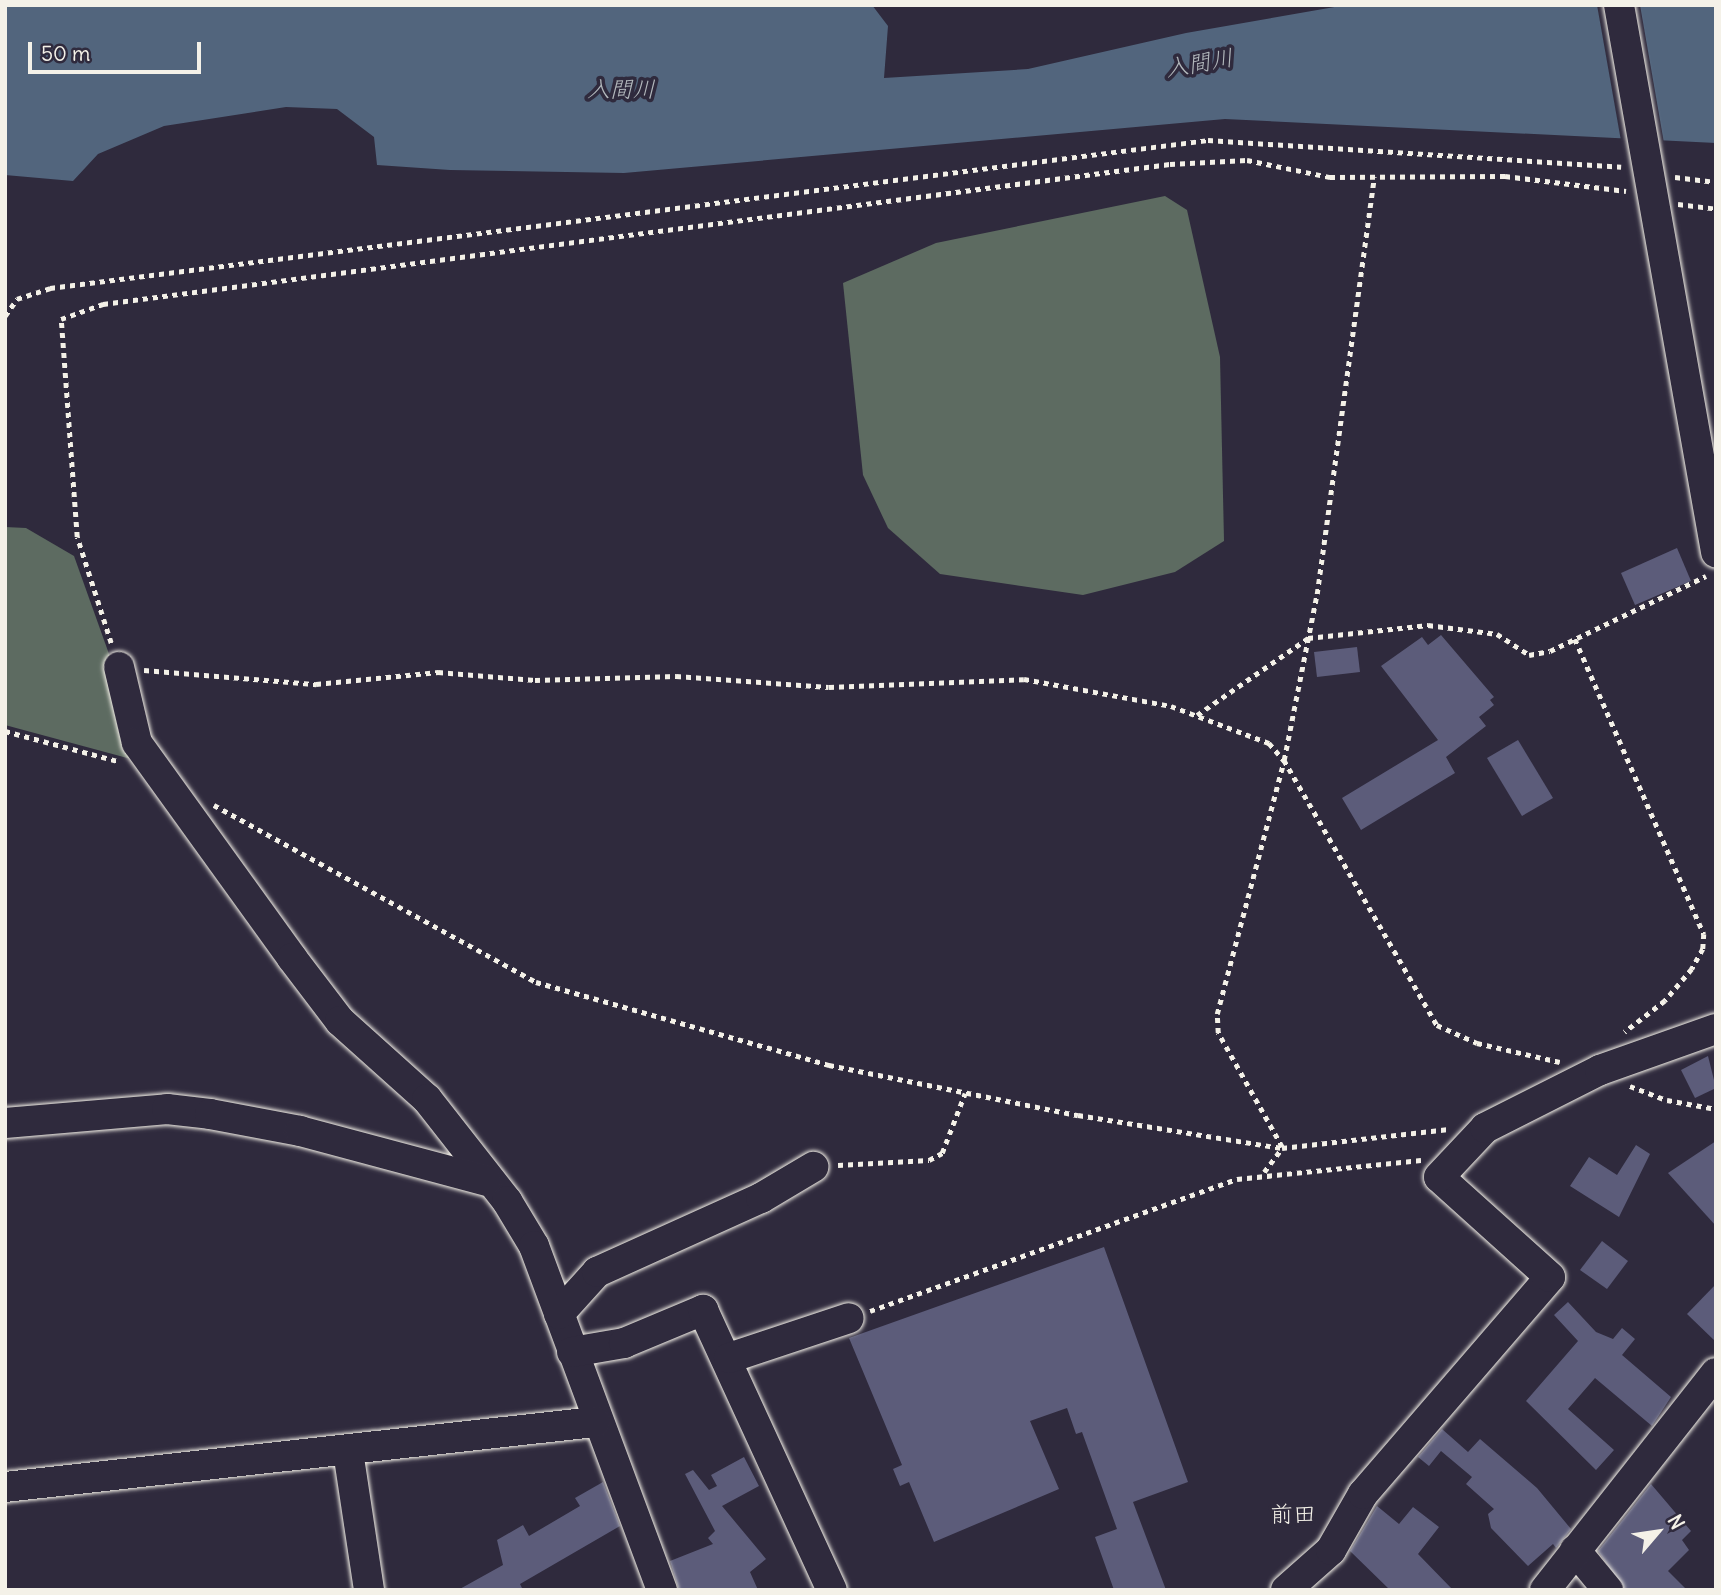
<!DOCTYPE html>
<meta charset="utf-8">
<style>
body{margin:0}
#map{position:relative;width:1721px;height:1595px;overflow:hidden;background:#2f2a3d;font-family:Delius,"Klee One",sans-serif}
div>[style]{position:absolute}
.green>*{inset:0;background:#5d6b61}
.water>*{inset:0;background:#52657d}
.pier>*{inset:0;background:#2f2a3d}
.building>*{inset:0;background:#5c5c7a}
.path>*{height:4.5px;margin-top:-2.25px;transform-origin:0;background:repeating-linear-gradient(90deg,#f4f1e8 0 5px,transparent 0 10px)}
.roads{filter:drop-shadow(0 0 2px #f4f1e8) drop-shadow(0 0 2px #f4f1e8)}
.minor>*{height:30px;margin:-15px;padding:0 15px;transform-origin:15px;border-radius:15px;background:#2f2a3d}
.bridges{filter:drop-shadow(0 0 2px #f4f1e8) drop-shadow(0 0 2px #f4f1e8)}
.minor-bridge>*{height:30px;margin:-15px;padding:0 15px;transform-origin:15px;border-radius:15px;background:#2f2a3d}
span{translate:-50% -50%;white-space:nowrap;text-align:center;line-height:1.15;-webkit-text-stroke:7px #2f2a3d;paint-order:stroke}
.water-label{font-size:23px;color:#b3b9bd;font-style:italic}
.neighbourhood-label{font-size:23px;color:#f4f1e8}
.frame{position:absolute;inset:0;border:7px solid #f4f1e8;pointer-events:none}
.north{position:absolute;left:1623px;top:1497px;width:70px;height:70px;-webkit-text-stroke:5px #2f2a3d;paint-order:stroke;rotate:61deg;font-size:19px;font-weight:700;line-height:28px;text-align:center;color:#f4f1e8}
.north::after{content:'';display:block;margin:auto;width:24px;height:32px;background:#f4f1e8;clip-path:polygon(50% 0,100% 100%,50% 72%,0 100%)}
.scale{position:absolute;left:28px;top:42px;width:173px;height:32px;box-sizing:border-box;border:4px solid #f4f1e8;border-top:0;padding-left:9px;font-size:21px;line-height:24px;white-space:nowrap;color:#f4f1e8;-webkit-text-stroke:5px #2f2a3d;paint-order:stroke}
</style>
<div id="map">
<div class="green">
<div style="clip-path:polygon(1165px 196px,1187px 210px,1220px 357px,1224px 541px,1175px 572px,1083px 595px,940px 574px,888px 528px,863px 475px,843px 283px,936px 243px)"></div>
<div style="clip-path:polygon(5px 527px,26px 528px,74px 556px,114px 668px,131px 759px,5px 725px)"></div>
</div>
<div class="water">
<div style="clip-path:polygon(5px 5px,872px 5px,888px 26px,884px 78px,1028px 69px,1186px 33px,1346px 5px,1716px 5px,1716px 143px,1225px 119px,624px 173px,450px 170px,377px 165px,374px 137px,337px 109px,286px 107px,164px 126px,98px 154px,73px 181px,5px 175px)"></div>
</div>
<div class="pier">
<div style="clip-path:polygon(1597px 5px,1640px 5px,1664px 143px,1621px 141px)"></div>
</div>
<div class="building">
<div style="clip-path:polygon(1677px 548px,1691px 581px,1635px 605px,1621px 573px)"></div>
<div style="clip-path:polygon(1441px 635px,1494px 697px,1490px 700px,1494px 705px,1479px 717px,1486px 726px,1446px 757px,1455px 773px,1361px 830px,1342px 798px,1438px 740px,1381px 666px,1422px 637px,1428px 645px)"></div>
<div style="clip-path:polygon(1357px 647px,1360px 672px,1317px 677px,1314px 652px)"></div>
<div style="clip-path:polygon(1518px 740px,1553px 798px,1522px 816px,1487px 758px)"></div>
<div style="clip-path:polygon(1708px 1056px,1716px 1088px,1695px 1098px,1681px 1070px)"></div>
<div style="clip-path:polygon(1716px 1141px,1716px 1226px,1668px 1173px)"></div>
<div style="clip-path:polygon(1636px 1145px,1650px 1154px,1619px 1217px,1570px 1186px,1589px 1157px,1617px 1175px)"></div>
<div style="clip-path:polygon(1602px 1241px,1628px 1261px,1607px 1289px,1580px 1270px)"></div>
<div style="clip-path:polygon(1104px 1247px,1188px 1482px,1133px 1502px,1166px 1590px,1114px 1590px,1095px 1537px,1117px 1529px,1082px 1432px,1076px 1434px,1067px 1408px,1030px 1421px,1059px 1489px,934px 1542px,909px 1482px,900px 1486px,893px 1469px,902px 1465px,849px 1338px)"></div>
<div style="clip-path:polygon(1716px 1284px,1716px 1342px,1687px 1314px)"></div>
<div style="clip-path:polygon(1568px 1302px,1596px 1332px,1613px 1339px,1622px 1328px,1635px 1339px,1622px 1355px,1671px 1397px,1652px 1426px,1595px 1378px,1568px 1409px,1614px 1450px,1596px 1470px,1526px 1401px,1578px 1341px,1554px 1315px)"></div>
<div style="clip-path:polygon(1442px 1429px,1468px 1452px,1480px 1439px,1537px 1488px,1571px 1529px,1556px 1548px,1553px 1544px,1528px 1566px,1491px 1528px,1488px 1514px,1494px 1509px,1466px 1484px,1472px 1477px,1441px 1451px,1429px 1466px,1418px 1457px)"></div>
<div style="clip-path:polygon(744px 1457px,759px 1486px,722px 1506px,766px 1559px,750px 1572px,758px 1590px,679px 1590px,670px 1561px,713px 1544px,708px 1538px,715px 1531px,685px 1474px,693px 1470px,709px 1490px,717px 1486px,711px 1475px)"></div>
<div style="clip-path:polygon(603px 1482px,620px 1526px,520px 1584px,523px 1590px,458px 1590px,503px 1565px,497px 1540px,523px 1525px,529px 1536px,580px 1506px,575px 1498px)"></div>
<div style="clip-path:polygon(1651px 1484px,1691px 1531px,1682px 1540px,1689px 1550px,1668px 1571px,1687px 1590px,1625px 1590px,1598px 1551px)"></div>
<div style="clip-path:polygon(1377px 1506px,1399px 1524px,1413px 1507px,1439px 1527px,1418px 1554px,1453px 1590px,1390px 1590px,1350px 1551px)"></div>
</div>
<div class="path">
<div style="left:1675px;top:177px;width:41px;rotate:7deg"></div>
<div style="left:1678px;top:204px;width:38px;rotate:7deg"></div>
<div style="left:5px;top:316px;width:21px;rotate:-55deg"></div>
<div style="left:17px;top:299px;width:35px;rotate:-18deg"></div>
<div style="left:50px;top:288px;width:1167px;rotate:-7.28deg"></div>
<div style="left:1208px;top:140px;width:414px;rotate:3.7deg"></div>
<div style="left:1575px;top:639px;width:322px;rotate:66.4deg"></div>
<div style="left:1704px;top:934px;width:15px;rotate:94deg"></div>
<div style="left:1703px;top:949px;width:23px;rotate:119deg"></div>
<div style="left:1692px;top:969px;width:42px;rotate:130.2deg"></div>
<div style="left:1665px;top:1001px;width:51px;rotate:142.2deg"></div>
<div style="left:111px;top:643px;width:111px;rotate:-107.8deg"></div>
<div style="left:77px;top:537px;width:219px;rotate:-94.2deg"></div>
<div style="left:61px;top:319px;width:45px;rotate:-19.7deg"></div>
<div style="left:103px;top:304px;width:1076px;rotate:-7.48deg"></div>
<div style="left:1170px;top:164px;width:77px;rotate:-3deg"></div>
<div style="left:1247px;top:160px;width:85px;rotate:11.6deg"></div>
<div style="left:1330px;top:177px;width:175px;rotate:-0.3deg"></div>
<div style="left:1505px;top:176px;width:122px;rotate:7.1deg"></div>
<div style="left:144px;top:670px;width:173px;rotate:4.7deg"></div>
<div style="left:316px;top:684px;width:123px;rotate:-5.6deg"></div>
<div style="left:438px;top:672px;width:97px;rotate:4.7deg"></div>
<div style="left:535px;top:680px;width:141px;rotate:-1.6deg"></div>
<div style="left:676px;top:676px;width:153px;rotate:4.1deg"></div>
<div style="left:829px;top:687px;width:195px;rotate:-2.3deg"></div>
<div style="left:1024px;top:679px;width:149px;rotate:10.4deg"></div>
<div style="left:1171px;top:706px;width:105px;rotate:20.7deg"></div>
<div style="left:1269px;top:743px;width:23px;rotate:49deg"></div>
<div style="left:1284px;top:760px;width:306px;rotate:60deg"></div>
<div style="left:1437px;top:1025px;width:44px;rotate:24.2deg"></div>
<div style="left:1477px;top:1043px;width:85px;rotate:12.9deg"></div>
<div style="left:1197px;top:715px;width:135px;rotate:-34.7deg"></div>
<div style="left:1308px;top:638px;width:121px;rotate:-6.2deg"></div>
<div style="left:1428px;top:625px;width:70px;rotate:7.4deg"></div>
<div style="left:1497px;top:634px;width:38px;rotate:33deg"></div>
<div style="left:1529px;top:655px;width:21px;rotate:-11deg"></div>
<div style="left:1550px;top:651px;width:173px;rotate:-25.7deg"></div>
<div style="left:5px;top:731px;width:117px;rotate:14.9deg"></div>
<div style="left:214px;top:805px;width:367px;rotate:28.8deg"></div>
<div style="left:536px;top:982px;width:305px;rotate:15.8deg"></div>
<div style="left:829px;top:1065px;width:254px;rotate:11.4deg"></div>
<div style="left:1078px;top:1115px;width:207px;rotate:9.2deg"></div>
<div style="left:1282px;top:1148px;width:168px;rotate:-6.5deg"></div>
<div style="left:1630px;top:1086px;width:40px;rotate:21deg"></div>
<div style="left:1667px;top:1100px;width:50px;rotate:10.4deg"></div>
<div style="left:1282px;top:1147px;width:131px;rotate:-119.3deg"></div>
<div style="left:1218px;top:1033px;width:19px;rotate:-93deg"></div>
<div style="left:1217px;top:1014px;width:263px;rotate:-75.2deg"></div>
<div style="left:1284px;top:760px;width:169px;rotate:-78.8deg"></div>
<div style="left:1317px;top:594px;width:421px;rotate:-82.2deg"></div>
<div style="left:838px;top:1165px;width:91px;rotate:-3.1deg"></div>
<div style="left:929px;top:1160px;width:15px;rotate:-28deg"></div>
<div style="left:942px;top:1153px;width:64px;rotate:-69deg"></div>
<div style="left:1264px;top:1172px;width:30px;rotate:-53deg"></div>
<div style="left:870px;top:1311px;width:390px;rotate:-19.8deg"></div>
<div style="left:1237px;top:1179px;width:185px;rotate:-5.9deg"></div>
</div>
<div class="roads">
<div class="minor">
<div style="left:119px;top:667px;width:78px;rotate:76.7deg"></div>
<div style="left:137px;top:743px;width:265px;rotate:54.2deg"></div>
<div style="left:292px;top:958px;width:79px;rotate:52.7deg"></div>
<div style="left:340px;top:1021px;width:117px;rotate:41.9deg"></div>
<div style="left:427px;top:1099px;width:130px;rotate:51.9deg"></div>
<div style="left:507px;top:1201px;width:52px;rotate:59deg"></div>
<div style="left:534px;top:1246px;width:367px;rotate:69.6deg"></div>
<div style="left:5px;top:1123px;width:163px;rotate:-4.9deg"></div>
<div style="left:167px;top:1109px;width:43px;rotate:6.6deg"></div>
<div style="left:210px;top:1114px;width:92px;rotate:10.7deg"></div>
<div style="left:300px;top:1131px;width:193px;rotate:15deg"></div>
<div style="left:559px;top:1314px;width:57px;rotate:-47.9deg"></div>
<div style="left:597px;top:1272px;width:180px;rotate:-24.3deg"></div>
<div style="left:761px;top:1198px;width:61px;rotate:-30.8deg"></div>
<div style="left:572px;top:1352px;width:53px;rotate:-9.8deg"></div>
<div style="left:624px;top:1343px;width:86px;rotate:-22.7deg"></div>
<div style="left:703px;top:1310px;width:308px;rotate:65.3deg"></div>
<div style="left:729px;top:1358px;width:126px;rotate:-18.4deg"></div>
<div style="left:348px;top:1451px;width:141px;rotate:81.4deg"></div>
<div style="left:5px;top:1487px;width:594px;rotate:-6.29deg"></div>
<div style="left:1575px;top:1550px;width:52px;rotate:50.5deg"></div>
<div style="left:1286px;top:1590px;width:60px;rotate:-41.6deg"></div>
<div style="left:1331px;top:1550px;width:64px;rotate:-60.3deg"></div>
<div style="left:1363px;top:1494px;width:286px;rotate:-49.2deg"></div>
<div style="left:1550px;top:1277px;width:149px;rotate:-138deg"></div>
<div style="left:1439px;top:1177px;width:67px;rotate:-46.8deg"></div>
<div style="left:1485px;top:1128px;width:129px;rotate:-26.8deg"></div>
<div style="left:1600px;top:1070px;width:123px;rotate:-19.5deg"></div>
<div style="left:1545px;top:1590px;width:276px;rotate:-51.8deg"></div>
</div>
</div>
<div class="bridges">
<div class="minor-bridge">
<div style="left:1619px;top:5px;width:556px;rotate:79.94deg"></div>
</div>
</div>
<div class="water-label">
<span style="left:1199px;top:63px;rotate:-10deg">入間川</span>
<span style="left:621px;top:89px">入間川</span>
</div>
<div class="neighbourhood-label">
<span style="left:1293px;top:1514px">前田</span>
</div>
<div class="frame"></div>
<div class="north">N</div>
<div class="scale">50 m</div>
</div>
